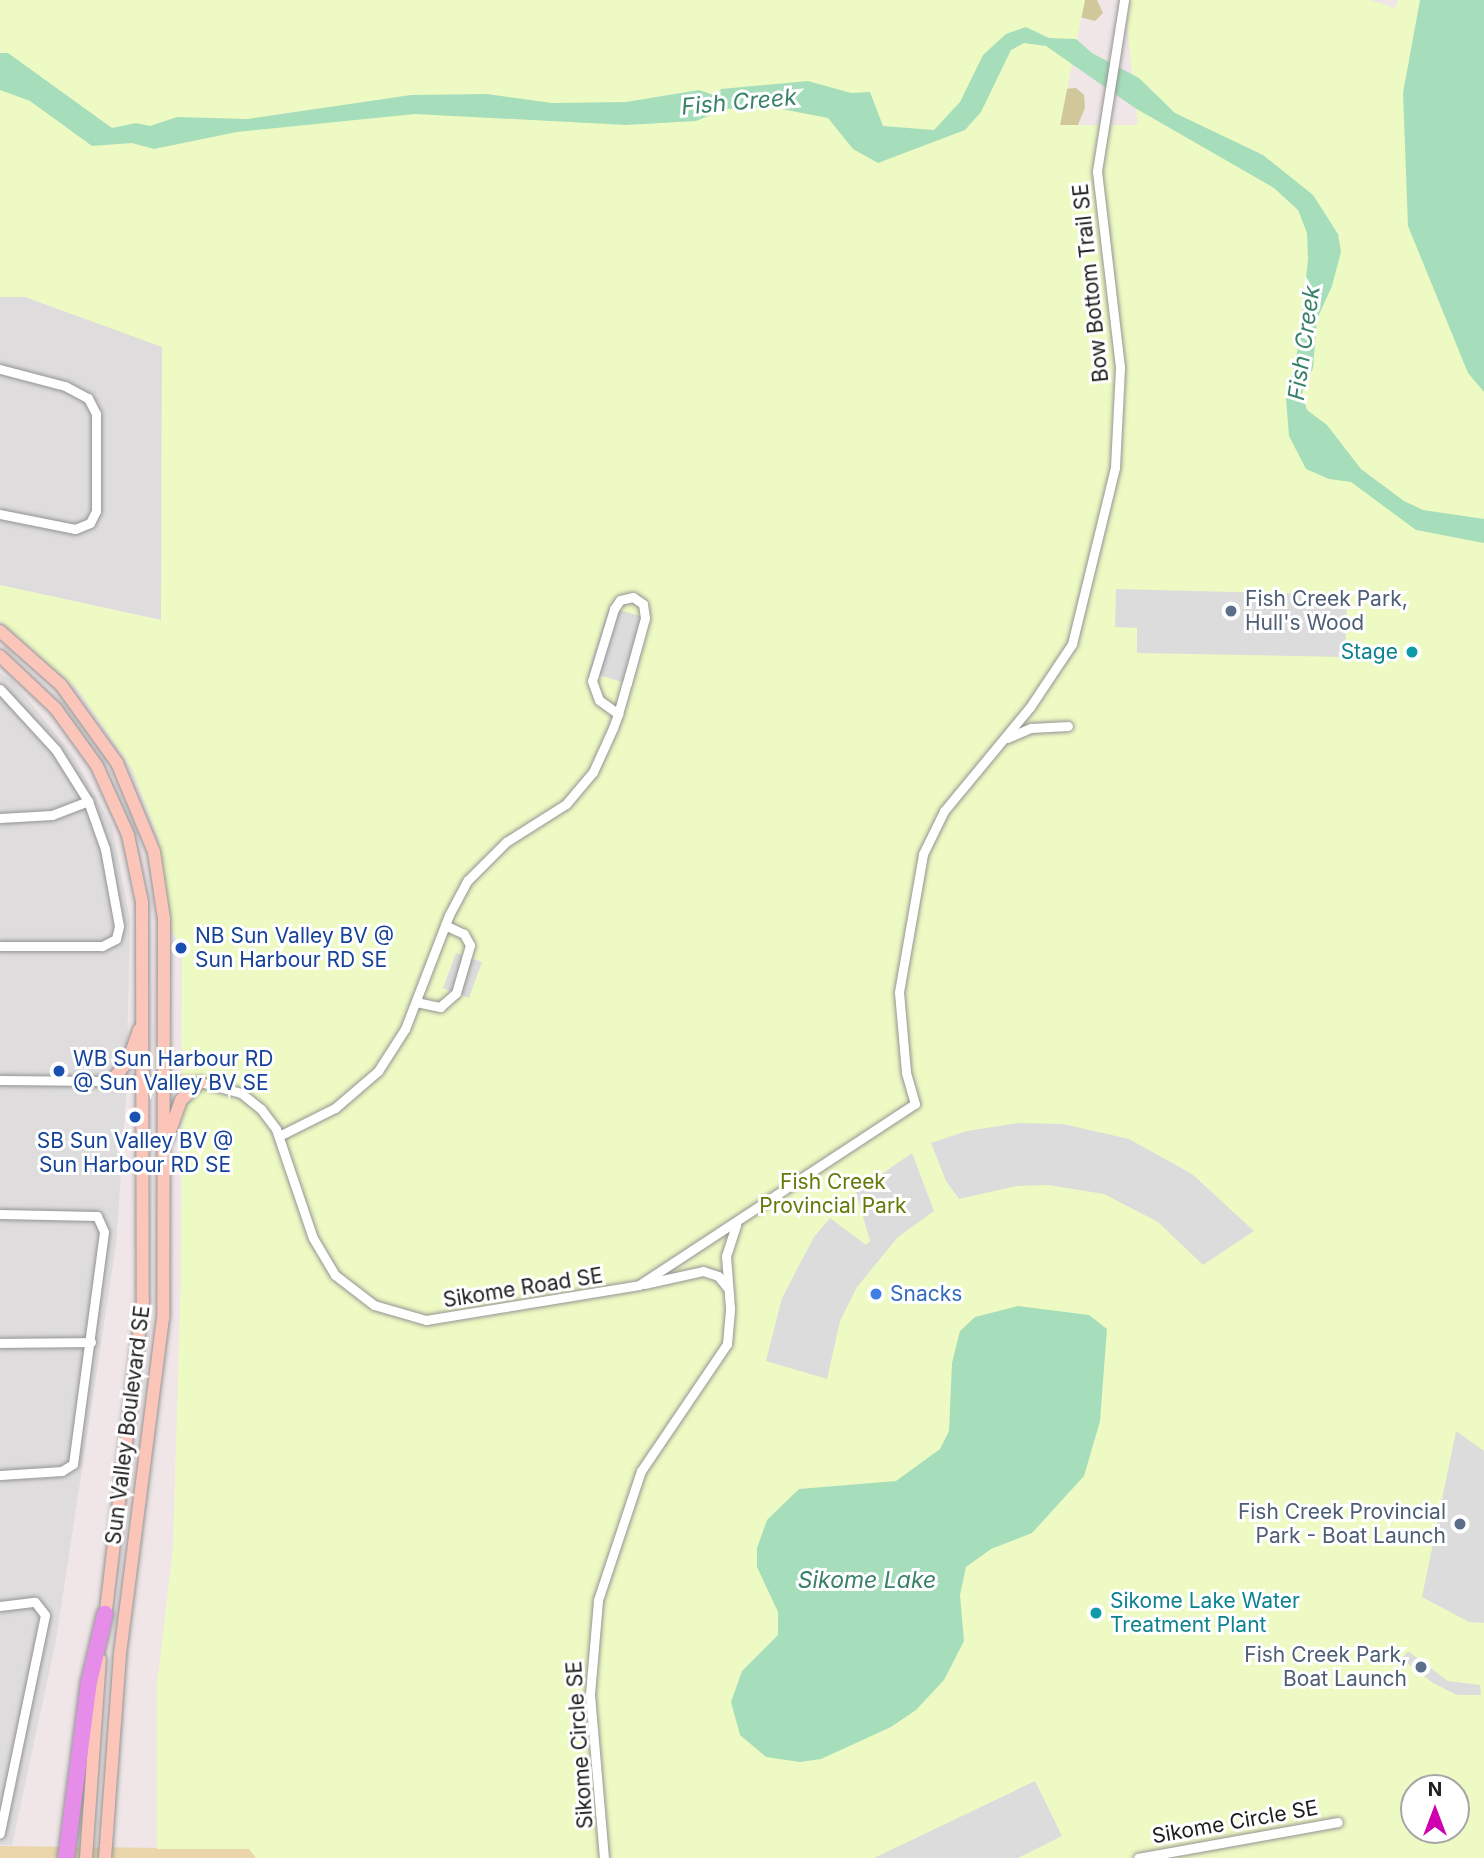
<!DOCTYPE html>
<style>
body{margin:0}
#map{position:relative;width:1484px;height:1858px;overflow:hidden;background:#f0e6e8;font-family:Inter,sans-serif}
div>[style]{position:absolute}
.residential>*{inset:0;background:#dedcdd}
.grass>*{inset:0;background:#ebd5ab}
.forest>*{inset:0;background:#d0c89a}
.park>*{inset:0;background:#eefac3}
.parking>*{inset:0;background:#dcdcdc}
.water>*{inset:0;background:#a6debb}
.roads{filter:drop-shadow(0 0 2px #949494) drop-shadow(0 0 2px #949494)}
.minor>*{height:9px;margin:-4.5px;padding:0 4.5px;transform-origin:4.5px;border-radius:4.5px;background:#fff}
.secondary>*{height:12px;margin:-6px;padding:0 6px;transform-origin:6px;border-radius:6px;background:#fbc6b9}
.motorway>*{height:16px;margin:-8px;padding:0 8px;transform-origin:8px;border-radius:8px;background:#e58de8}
.dots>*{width:19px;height:19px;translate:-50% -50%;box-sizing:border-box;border:4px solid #fff;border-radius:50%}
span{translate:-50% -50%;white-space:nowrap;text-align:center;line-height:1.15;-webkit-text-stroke:6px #fff;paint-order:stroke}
.street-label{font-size:21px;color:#202020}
.service-label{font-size:21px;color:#4e5e75}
.left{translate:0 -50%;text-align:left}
.right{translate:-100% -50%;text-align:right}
.culture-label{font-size:21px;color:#0d838f}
.transit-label{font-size:21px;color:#164399}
.park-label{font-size:21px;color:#627b0a}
.shop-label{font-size:21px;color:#366cbe}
.water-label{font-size:23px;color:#398168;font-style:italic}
.north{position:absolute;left:1400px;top:1774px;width:70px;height:70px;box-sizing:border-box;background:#fff;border:2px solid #a6a6a6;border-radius:50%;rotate:0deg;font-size:19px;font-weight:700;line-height:28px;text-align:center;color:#202020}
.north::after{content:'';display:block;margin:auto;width:24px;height:32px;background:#cf00b0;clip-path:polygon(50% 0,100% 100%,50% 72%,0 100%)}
</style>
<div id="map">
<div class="residential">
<div style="clip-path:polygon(0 297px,25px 297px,162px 346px,161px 620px,0 585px)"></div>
<div style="clip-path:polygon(0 673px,12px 680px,72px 754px,112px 826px,130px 920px,126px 1097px,116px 1245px,56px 1640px,12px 1845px,0 1845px)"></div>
</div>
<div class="grass">
<div style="clip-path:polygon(0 1846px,250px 1849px,256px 1858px,0 1858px)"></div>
</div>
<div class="forest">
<div style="clip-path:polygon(1066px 0,1097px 0,1103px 13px,1095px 21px,1076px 16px)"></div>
<div style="clip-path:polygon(1076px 88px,1084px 95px,1085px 108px,1066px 153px,1048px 109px,1064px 89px)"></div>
</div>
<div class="park">
<div style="clip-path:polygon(evenodd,0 0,1085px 0,1060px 125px,1138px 125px,1124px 0,1370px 0,1395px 8px,1398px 0,1465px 0,1484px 217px,1484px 1858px,256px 1858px,249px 1849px,157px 1849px,157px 1684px,173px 1549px,181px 1274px,182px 948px,173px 933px,158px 838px,132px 769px,78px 690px,0 621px,0 585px,161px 620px,162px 347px,25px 297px,0 297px,0 0,1414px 1788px,1456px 1788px,1456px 1830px,1414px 1830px,1414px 1788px)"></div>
</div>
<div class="parking">
<div style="clip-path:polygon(1116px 589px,1347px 595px,1345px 657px,1137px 653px,1137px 628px,1115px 627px)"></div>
<div style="clip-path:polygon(609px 607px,650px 619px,632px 685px,589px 672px)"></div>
<div style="clip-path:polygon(456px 953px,482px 962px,469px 998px,443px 988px)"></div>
<div style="clip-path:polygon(1018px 1123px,1063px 1124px,1129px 1139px,1192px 1174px,1254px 1231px,1203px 1265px,1158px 1222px,1104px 1194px,1048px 1185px,1016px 1186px,959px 1199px,946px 1181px,931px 1143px,967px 1131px)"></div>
<div style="clip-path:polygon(912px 1153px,934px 1211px,898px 1237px,857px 1287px,840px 1321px,827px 1379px,766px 1361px,782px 1298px,814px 1237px,830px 1218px,866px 1245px,870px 1241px,856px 1192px)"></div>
<div style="clip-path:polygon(1456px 1431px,1484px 1451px,1484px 1623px,1469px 1622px,1422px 1597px)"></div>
<div style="clip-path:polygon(1408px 1651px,1448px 1681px,1480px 1685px,1481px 1695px,1457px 1695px,1433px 1683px,1402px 1659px)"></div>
<div style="clip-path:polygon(1035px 1781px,1062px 1836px,1018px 1858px,874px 1858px)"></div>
</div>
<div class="water">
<div style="clip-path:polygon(1420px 0,1484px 0,1484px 392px,1468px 373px,1408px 226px,1403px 93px)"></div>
<div style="clip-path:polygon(1026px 27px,1049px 38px,1076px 39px,1092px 53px,1139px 78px,1175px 113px,1263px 155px,1313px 195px,1338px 234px,1341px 252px,1332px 286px,1317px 319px,1313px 368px,1302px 393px,1307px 410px,1327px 425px,1361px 469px,1404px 501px,1423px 510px,1484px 519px,1484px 543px,1416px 530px,1351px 482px,1329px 479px,1306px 469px,1289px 436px,1286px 398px,1299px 344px,1308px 259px,1307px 233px,1298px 210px,1274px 188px,1135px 108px,1046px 46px,1024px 43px,1011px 50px,981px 112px,965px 130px,878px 163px,853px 149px,828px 118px,771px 107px,726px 109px,696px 121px,626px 125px,415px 114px,237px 132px,154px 149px,132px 143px,92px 146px,30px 101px,0 90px,0 53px,8px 53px,112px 128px,136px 123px,150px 126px,177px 117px,247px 119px,411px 95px,487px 94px,552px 103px,626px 102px,699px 90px,716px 96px,721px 89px,808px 81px,851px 93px,870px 92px,883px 126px,934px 130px,960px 102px,983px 55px,1006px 34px)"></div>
<div style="clip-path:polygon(1018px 1306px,1089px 1315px,1107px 1329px,1100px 1421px,1084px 1476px,1032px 1533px,991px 1549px,966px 1567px,960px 1595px,964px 1641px,944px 1680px,916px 1710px,891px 1727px,821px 1759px,800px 1762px,766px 1757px,740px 1735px,731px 1702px,742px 1671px,778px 1635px,778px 1612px,757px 1567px,757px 1548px,767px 1520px,799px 1489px,896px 1481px,940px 1449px,949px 1431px,952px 1363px,960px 1331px,975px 1317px)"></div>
</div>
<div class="roads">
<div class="minor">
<div style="left:0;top:369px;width:67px;rotate:14.7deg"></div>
<div style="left:65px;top:386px;width:26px;rotate:28deg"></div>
<div style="left:88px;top:398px;width:18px;rotate:63deg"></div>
<div style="left:96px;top:414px;width:97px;rotate:90deg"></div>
<div style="left:96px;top:511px;width:13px;rotate:117deg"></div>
<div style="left:90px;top:523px;width:16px;rotate:158deg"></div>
<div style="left:75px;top:529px;width:76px;rotate:-168.7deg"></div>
<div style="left:0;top:689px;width:83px;rotate:47.4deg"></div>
<div style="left:56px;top:750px;width:60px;rotate:57.9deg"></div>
<div style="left:88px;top:801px;width:51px;rotate:70.5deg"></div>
<div style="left:105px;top:849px;width:78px;rotate:79.7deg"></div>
<div style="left:119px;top:926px;width:13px;rotate:103deg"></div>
<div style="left:116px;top:939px;width:16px;rotate:153deg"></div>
<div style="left:102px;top:946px;width:102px;rotate:180deg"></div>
<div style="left:1007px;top:738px;width:26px;rotate:-23deg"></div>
<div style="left:1031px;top:728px;width:37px;rotate:-3deg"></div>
<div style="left:0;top:818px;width:52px;rotate:-3.3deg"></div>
<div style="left:52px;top:815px;width:39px;rotate:-21deg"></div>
<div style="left:416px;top:1002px;width:25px;rotate:12deg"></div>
<div style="left:440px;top:1007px;width:21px;rotate:-41deg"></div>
<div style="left:456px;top:993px;width:50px;rotate:-73.7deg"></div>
<div style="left:470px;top:945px;width:13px;rotate:-119deg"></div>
<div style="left:464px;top:934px;width:21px;rotate:-155deg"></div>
<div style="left:0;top:1080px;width:200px;rotate:0.6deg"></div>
<div style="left:200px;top:1082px;width:42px;rotate:15deg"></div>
<div style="left:241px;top:1093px;width:26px;rotate:39deg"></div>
<div style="left:261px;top:1109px;width:25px;rotate:53deg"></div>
<div style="left:276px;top:1129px;width:115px;rotate:71.3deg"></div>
<div style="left:313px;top:1238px;width:43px;rotate:59.3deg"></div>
<div style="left:335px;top:1275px;width:49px;rotate:37.6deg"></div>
<div style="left:374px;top:1305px;width:54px;rotate:16.1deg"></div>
<div style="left:426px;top:1320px;width:216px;rotate:-9.3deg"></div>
<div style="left:639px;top:1285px;width:330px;rotate:-33.3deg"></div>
<div style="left:915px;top:1104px;width:33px;rotate:-106deg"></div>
<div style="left:906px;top:1072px;width:80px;rotate:-95deg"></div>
<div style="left:899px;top:992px;width:140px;rotate:-80.1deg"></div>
<div style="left:923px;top:854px;width:48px;rotate:-64deg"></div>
<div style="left:944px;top:811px;width:135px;rotate:-50.4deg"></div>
<div style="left:1030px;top:707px;width:76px;rotate:-56.3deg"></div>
<div style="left:1072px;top:644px;width:182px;rotate:-76.3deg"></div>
<div style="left:1115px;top:467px;width:100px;rotate:-87.1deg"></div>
<div style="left:1120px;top:367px;width:197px;rotate:-96.7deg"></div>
<div style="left:1097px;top:171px;width:173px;rotate:-81deg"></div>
<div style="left:279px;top:1136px;width:63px;rotate:-26.6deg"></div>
<div style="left:335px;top:1108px;width:57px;rotate:-40.7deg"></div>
<div style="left:378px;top:1071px;width:50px;rotate:-57.3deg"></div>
<div style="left:405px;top:1029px;width:122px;rotate:-68.9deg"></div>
<div style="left:449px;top:915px;width:40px;rotate:-62deg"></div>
<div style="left:468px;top:880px;width:54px;rotate:-45deg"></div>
<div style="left:506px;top:842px;width:71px;rotate:-32.3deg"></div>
<div style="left:566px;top:804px;width:42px;rotate:-49.8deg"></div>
<div style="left:593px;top:772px;width:48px;rotate:-65.6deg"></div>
<div style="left:613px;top:728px;width:15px;rotate:-70deg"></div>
<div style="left:618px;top:714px;width:32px;rotate:-74deg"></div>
<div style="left:627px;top:683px;width:67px;rotate:-74.5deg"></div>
<div style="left:645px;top:618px;width:14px;rotate:-98deg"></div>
<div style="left:643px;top:604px;width:12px;rotate:-145deg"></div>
<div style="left:633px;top:597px;width:13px;rotate:167deg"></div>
<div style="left:620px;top:600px;width:11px;rotate:124deg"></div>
<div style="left:614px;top:609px;width:75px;rotate:107deg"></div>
<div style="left:592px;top:681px;width:20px;rotate:70deg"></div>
<div style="left:599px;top:700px;width:24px;rotate:36deg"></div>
<div style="left:0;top:1214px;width:97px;rotate:1.2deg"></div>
<div style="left:97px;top:1216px;width:17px;rotate:66deg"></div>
<div style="left:104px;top:1232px;width:234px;rotate:97.6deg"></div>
<div style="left:73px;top:1464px;width:13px;rotate:148deg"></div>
<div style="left:62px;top:1471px;width:62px;rotate:176.3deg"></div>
<div style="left:644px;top:1284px;width:60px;rotate:-12.4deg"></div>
<div style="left:703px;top:1271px;width:16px;rotate:18deg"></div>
<div style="left:718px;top:1276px;width:14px;rotate:51deg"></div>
<div style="left:0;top:1343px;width:91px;rotate:-0.6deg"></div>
<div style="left:0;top:1606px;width:35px;rotate:-7deg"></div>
<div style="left:35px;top:1602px;width:16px;rotate:52deg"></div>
<div style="left:45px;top:1615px;width:223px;rotate:101.7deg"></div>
<div style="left:604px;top:1858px;width:165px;rotate:-94.9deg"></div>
<div style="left:590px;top:1694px;width:94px;rotate:-85.1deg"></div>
<div style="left:598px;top:1600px;width:136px;rotate:-71.6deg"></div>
<div style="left:641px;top:1471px;width:153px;rotate:-55.9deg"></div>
<div style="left:727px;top:1344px;width:36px;rotate:-85deg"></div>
<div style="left:730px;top:1308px;width:52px;rotate:-94.4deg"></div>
<div style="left:726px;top:1256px;width:33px;rotate:-72deg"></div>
<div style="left:1138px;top:1858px;width:203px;rotate:-10.2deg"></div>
</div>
<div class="secondary">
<div style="left:0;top:631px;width:81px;rotate:41.5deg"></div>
<div style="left:61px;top:685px;width:96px;rotate:54.3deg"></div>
<div style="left:117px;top:763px;width:96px;rotate:67.4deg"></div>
<div style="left:154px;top:852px;width:68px;rotate:81.5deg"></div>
<div style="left:164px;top:919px;width:399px;rotate:90.1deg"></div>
<div style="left:163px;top:1318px;width:339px;rotate:97.3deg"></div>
<div style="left:120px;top:1654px;width:205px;rotate:94.2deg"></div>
<div style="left:0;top:656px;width:77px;rotate:43.4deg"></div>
<div style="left:56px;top:709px;width:70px;rotate:54.3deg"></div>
<div style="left:97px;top:766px;width:76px;rotate:65.8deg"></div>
<div style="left:128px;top:835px;width:68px;rotate:78.2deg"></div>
<div style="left:142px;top:902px;width:398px;rotate:89.9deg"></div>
<div style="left:143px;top:1300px;width:322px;rotate:96.8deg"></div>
<div style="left:112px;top:1081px;width:28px;rotate:-52deg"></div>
<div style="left:129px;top:1059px;width:31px;rotate:-71deg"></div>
<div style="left:167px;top:1139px;width:41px;rotate:-70.3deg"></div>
<div style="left:181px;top:1100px;width:26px;rotate:-43deg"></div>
<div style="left:86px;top:1858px;width:199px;rotate:-86deg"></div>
</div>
<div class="motorway">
<div style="left:66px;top:1858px;width:177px;rotate:-82.6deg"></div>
<div style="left:89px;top:1682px;width:70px;rotate:-76.8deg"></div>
</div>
</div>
<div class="dots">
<div style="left:1231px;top:611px;background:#5c6f8a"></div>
<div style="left:1412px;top:652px;background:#0f9aa8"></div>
<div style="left:181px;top:948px;background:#1a4fb4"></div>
<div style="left:59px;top:1071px;background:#1a4fb4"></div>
<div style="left:135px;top:1117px;background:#1a4fb4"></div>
<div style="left:876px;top:1294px;background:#3f7fe0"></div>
<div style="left:1460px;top:1524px;background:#5c6f8a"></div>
<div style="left:1096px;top:1613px;background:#0f9aa8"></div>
<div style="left:1421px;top:1667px;background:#5c6f8a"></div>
</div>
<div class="street-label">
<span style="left:1091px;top:283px;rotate:-96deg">Bow Bottom Trail SE</span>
<span style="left:523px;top:1288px;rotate:-9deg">Sikome Road SE</span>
<span style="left:128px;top:1425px;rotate:-83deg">Sun Valley Boulevard SE</span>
<span style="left:580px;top:1745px;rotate:-94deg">Sikome Circle SE</span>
<span style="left:1235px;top:1822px;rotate:-10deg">Sikome Circle SE</span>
</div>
<div class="service-label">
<span class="left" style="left:1245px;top:611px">Fish Creek Park,<br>Hull's Wood</span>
<span class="right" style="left:1446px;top:1524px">Fish Creek Provincial<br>Park - Boat Launch</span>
<span class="right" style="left:1407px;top:1667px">Fish Creek Park,<br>Boat Launch</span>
</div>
<div class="culture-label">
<span class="right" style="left:1398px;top:652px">Stage</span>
<span class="left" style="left:1110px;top:1613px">Sikome Lake Water<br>Treatment Plant</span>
</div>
<div class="transit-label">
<span class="left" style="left:195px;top:948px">NB Sun Valley BV @<br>Sun Harbour RD SE</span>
<span class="left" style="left:73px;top:1071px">WB Sun Harbour RD<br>@ Sun Valley BV SE</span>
<span style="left:135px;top:1153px">SB Sun Valley BV @<br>Sun Harbour RD SE</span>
</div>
<div class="park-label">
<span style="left:833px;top:1194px">Fish Creek<br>Provincial Park</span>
</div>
<div class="shop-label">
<span class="left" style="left:890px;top:1294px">Snacks</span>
</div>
<div class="water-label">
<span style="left:739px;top:102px;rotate:-5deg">Fish Creek</span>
<span style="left:1304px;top:343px;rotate:-82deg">Fish Creek</span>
<span style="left:867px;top:1580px">Sikome Lake</span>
</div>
<div class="north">N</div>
</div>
